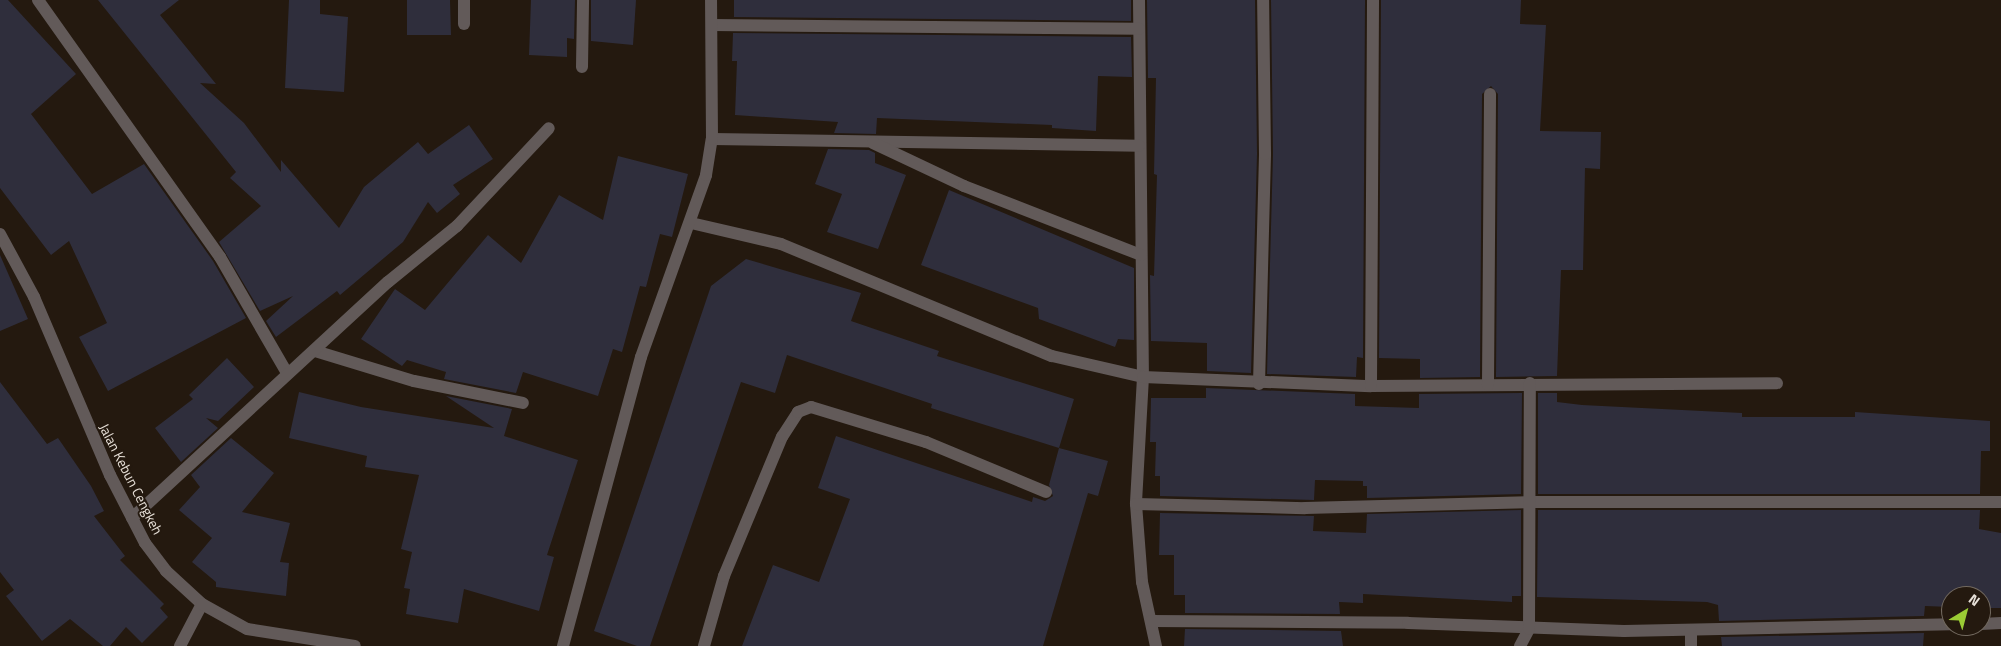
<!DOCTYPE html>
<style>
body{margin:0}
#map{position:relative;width:2001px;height:646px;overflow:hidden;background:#24190f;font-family:"Titillium Web",sans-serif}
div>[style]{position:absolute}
.building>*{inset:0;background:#2f2e3c}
.minor>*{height:12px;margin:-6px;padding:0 6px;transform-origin:6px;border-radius:6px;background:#625a59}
.tertiary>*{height:12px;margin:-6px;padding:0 6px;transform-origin:6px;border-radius:6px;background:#625a59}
span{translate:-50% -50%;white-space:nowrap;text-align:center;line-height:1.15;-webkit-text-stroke:4px #24190f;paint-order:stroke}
.street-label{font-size:14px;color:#e7e0d8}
.north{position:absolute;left:1941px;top:586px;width:50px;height:50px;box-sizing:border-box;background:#24190f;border:1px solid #72695f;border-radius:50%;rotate:37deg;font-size:14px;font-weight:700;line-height:20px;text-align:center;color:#e7e0d8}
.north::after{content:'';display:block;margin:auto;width:18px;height:22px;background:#9acb34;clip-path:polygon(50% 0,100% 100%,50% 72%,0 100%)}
</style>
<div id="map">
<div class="building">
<div style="clip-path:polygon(0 0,8px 0,76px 74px,31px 114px,92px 194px,144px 164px,213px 261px,246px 318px,108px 391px,79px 337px,107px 323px,69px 241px,51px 255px,0 188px)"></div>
<div style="clip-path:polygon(98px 0,179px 0,160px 15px,216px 84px,200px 83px,244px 123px,281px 172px,281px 160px,339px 228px,364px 187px,418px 142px,428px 154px,469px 125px,493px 159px,453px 185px,460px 194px,437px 213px,428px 202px,403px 242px,340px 295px,337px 291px,276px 337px,266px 321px,293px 296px,260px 311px,219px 242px,261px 206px,230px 178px,236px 172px)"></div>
<div style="clip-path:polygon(289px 0,320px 0,320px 14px,348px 17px,344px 92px,285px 88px)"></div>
<div style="clip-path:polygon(407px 0,450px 0,451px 35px,407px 35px)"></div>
<div style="clip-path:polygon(531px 0,575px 0,574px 39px,567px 38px,567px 57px,529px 55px)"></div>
<div style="clip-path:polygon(591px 0,636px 0,633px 45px,591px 41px)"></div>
<div style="clip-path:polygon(734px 0,1131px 0,1131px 21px,734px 17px)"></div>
<div style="clip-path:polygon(1147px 0,1255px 0,1257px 154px,1251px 373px,1207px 371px,1207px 343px,1151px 341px,1150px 275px,1154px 276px,1157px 175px,1154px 174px,1156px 78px,1148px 78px)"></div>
<div style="clip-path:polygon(1271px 0,1365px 0,1363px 358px,1357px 357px,1356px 377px,1267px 374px,1273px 154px)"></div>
<div style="clip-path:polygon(1381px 0,1521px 0,1520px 24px,1546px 25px,1540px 131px,1601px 132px,1600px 169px,1585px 168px,1583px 270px,1561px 270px,1557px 376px,1496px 377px,1498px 94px,1491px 86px,1482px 94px,1480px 377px,1420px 378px,1420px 359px,1379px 358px)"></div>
<div style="clip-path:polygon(733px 33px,1131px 37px,1132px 77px,1098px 76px,1096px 131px,1052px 128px,1052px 125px,877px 118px,876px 134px,834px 133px,838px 122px,735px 115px,737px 61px,732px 61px)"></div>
<div style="clip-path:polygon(828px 149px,869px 150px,875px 153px,875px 163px,906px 175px,878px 249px,827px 232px,842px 194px,815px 184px)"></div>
<div style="clip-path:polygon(618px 156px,688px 174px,672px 237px,660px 234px,646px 287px,640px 286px,622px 352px,613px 349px,598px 396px,523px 372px,516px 393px,444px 379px,446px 372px,407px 360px,402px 366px,361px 339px,395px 289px,425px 310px,488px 235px,521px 263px,559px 195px,603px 220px)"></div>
<div style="clip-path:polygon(949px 190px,1134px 268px,1134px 340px,1118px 339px,1115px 347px,1039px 319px,1038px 308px,921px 265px)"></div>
<div style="clip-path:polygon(0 255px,28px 319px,0 331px)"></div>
<div style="clip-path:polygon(746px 259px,861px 293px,851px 321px,939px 351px,937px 356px,1074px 399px,1059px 448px,931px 408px,932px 404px,787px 355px,775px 393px,741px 382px,650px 646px,637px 646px,594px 631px,711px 286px)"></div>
<div style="clip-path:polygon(227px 358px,254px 387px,218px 421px,206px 418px,218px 428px,181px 462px,155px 428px,193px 399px,189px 395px)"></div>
<div style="clip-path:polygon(0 382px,47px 444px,58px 438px,91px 486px,104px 511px,94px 516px,125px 556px,120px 560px,164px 604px,160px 608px,168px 617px,142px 643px,126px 627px,110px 646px,103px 646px,70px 619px,42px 641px,6px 596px,14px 590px,0 572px)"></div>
<div style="clip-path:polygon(1206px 388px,1355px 394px,1355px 406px,1419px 408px,1419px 394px,1522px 393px,1521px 494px,1367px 498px,1367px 486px,1363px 486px,1363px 481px,1315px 480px,1314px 500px,1160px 496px,1160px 476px,1155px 476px,1156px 442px,1150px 442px,1151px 398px,1206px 398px)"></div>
<div style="clip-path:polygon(299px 392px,361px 407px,494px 428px,446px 396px,512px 409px,504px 436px,578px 460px,547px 555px,554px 557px,539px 611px,464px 589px,458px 623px,406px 614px,410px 589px,404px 588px,412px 552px,401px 549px,419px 475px,365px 467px,367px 456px,289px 438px)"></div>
<div style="clip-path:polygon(1538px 393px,1557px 393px,1557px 402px,1582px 405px,1742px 413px,1742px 417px,1855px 417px,1855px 412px,1990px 421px,1990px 451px,1981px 451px,1980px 494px,1538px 494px)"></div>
<div style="clip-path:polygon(836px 436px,1032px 502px,1033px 497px,1045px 501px,1053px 496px,1049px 485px,1059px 448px,1108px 461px,1098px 496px,1088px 493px,1043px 646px,742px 646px,773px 565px,819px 582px,850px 499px,818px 488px)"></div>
<div style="clip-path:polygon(231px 438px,274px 473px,242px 512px,290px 523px,280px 562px,289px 563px,286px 596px,216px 587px,216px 582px,192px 562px,212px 538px,179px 510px,200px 487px,191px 475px)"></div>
<div style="clip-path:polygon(1521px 510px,1521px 596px,1512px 596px,1512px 602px,1363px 594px,1363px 603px,1339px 602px,1340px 614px,1185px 613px,1185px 595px,1174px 595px,1174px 555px,1159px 555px,1160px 513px,1314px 516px,1313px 531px,1366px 533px,1367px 514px)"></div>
<div style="clip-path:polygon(1538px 510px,1980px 510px,1979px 529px,2001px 533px,2001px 608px,1981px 608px,1981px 596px,1951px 596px,1951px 607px,1925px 606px,1924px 616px,1719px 621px,1718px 605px,1707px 602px,1537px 597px)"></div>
<div style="clip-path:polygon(1185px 629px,1341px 631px,1343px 646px,1184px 646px)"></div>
<div style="clip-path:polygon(1924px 633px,1923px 646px,1722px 646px,1721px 637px)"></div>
</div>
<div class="minor">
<div style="left:38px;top:0;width:315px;rotate:54.7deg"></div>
<div style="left:220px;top:257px;width:134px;rotate:60deg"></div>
<div style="left:464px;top:0;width:24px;rotate:90deg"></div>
<div style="left:1139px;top:0;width:377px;rotate:89.4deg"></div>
<div style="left:1143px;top:377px;width:127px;rotate:93.2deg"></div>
<div style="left:1136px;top:504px;width:78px;rotate:85.6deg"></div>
<div style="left:1142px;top:582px;width:66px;rotate:77.7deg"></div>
<div style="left:712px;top:25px;width:427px;rotate:0.5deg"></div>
<div style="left:582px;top:67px;width:67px;rotate:-89.1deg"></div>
<div style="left:712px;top:139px;width:427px;rotate:0.9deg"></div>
<div style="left:873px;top:143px;width:101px;rotate:25.3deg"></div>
<div style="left:964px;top:186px;width:190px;rotate:21.3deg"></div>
<div style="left:691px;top:223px;width:92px;rotate:13.1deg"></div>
<div style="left:781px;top:244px;width:293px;rotate:22.5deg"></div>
<div style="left:1052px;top:356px;width:93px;rotate:13deg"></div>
<div style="left:1143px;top:377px;width:228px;rotate:2.3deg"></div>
<div style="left:1371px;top:386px;width:406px;rotate:-0.4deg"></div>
<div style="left:315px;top:351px;width:103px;rotate:16.9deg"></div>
<div style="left:414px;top:381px;width:111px;rotate:11.4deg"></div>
<div style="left:1259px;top:384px;width:230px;rotate:-88.5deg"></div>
<div style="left:1265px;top:154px;width:154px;rotate:-90.7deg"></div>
<div style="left:1488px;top:385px;width:291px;rotate:-89.6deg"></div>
<div style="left:1371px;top:386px;width:386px;rotate:-89.7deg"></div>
<div style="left:1136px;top:504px;width:169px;rotate:1.4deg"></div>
<div style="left:1305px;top:508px;width:225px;rotate:-1.5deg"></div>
<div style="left:1530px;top:502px;width:471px"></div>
<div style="left:132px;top:518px;width:348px;rotate:-42.7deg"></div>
<div style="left:388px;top:282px;width:89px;rotate:-39.1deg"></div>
<div style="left:457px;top:226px;width:134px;rotate:-46.8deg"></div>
<div style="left:1151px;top:621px;width:257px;rotate:0.4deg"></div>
<div style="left:1408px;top:623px;width:216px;rotate:2.1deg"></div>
<div style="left:1624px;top:631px;width:327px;rotate:-1.2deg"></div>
<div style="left:1981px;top:624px;width:20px;rotate:-3deg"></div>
<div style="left:1691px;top:630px;width:16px;rotate:90deg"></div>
<div style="left:180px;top:646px;width:47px;rotate:-62.4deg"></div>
<div style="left:563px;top:646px;width:299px;rotate:-74.9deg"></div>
<div style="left:641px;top:357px;width:193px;rotate:-70.3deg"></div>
<div style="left:706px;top:175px;width:36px;rotate:-81deg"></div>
<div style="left:712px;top:139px;width:139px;rotate:-90.4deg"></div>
<div style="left:704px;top:646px;width:73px;rotate:-74.1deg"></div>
<div style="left:724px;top:576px;width:151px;rotate:-67.4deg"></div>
<div style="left:782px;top:437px;width:30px;rotate:-57deg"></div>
<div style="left:798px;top:412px;width:14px;rotate:-21deg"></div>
<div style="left:811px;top:407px;width:120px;rotate:16.9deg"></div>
<div style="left:926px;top:442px;width:130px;rotate:22.6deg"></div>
<div style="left:1520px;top:646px;width:19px;rotate:-62deg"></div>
<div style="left:1529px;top:629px;width:246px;rotate:-89.8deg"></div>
</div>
<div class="tertiary">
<div style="left:0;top:234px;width:72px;rotate:61.6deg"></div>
<div style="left:34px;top:297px;width:194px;rotate:66.9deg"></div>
<div style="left:110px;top:475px;width:76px;rotate:62.8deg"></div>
<div style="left:145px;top:543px;width:35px;rotate:53deg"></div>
<div style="left:166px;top:571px;width:49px;rotate:42.5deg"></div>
<div style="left:202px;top:604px;width:51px;rotate:29.1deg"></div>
<div style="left:247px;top:629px;width:109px;rotate:8.9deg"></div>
</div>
<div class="street-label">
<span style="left:131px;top:479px;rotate:63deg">Jalan Kebun Cengkeh</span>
</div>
<div class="north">N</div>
</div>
